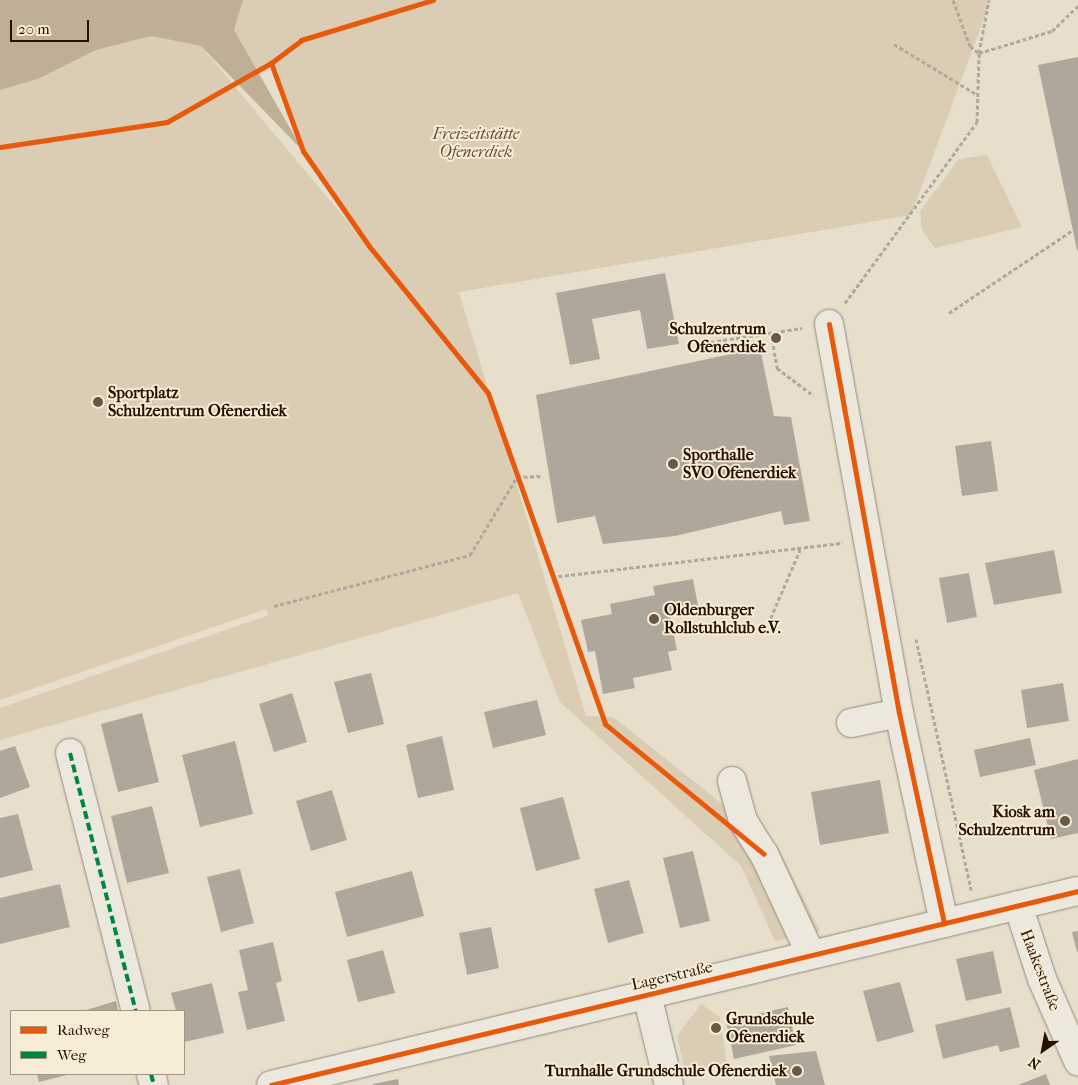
<!DOCTYPE html>
<meta charset="utf-8">
<style>
body{margin:0}
#map{position:relative;width:1078px;height:1085px;overflow:hidden;background:#e7dfcc;font-family:"IM FELL French Canon",serif}
div>[style]{position:absolute}
.green>*{inset:0;background:#dacdb4}
.water>*{inset:0;background:#beaf96}
.building>*{inset:0;background:#afa89a}
.path>*{height:3px;margin-top:-1.5px;transform-origin:0;background:repeating-linear-gradient(90deg,#aea89e 0 4px,transparent 0 6.5px)}
.roads{filter:drop-shadow(0 0 1px #928a7d) drop-shadow(0 0 1px #928a7d)}
.minor>*{height:28px;margin:-14px;padding:0 14px;transform-origin:14px;border-radius:14px;background:#ece8de}
.quiet>*{height:4px;margin-top:-2px;transform-origin:0;background:repeating-linear-gradient(90deg,#00873e 0 8px,transparent 0 12px)}
.cycleway>*{height:5px;margin:-2.5px;padding:0 2.5px;transform-origin:2.5px;border-radius:2.5px;background:#e8590c}
.dots>*{width:14px;height:14px;translate:-50% -50%;box-sizing:border-box;border:2px solid #f7edd7;border-radius:50%}
span{translate:-50% -50%;white-space:nowrap;text-align:center;line-height:1.15;-webkit-text-stroke:4px #f7edd7;paint-order:stroke}
.park-label{font-size:16px;color:#614d38;font-style:italic}
.poi-label{font-size:16px;color:#261000;font-weight:700}
.right{translate:-100% -50%;text-align:right}
.left{translate:0 -50%;text-align:left}
.street-label{font-size:16px;color:#261000}
.legend{position:absolute;left:10px;top:1010px;width:175px;height:65px;box-sizing:border-box;background:#f7edd7;border:1px solid #a39581;margin:0;padding:6px 9px;list-style:none;font-size:15px;color:#261000}
.legend li{display:flex;align-items:center;gap:10px;height:25px}
.legend b{width:25px;border:1px solid #a39581}
.north{position:absolute;left:1018px;top:1025px;width:50px;height:50px;-webkit-text-stroke:4px #f7edd7;paint-order:stroke;rotate:213deg;font-size:14px;font-weight:700;line-height:20px;text-align:center;color:#261000}
.north::after{content:'';display:block;margin:auto;width:18px;height:22px;background:#261000;clip-path:polygon(50% 0,100% 100%,50% 72%,0 100%)}
.scale{position:absolute;left:10px;top:20px;width:79px;height:22px;box-sizing:border-box;border:2px solid #261000;border-top:0;padding-left:6px;font-size:15px;line-height:18px;white-space:nowrap;color:#261000;-webkit-text-stroke:4px #f7edd7;paint-order:stroke}
</style>
<div id="map">
<div class="green">
<div style="clip-path:polygon(243px 0,991px 0,911px 215px,459px 292px,586px 716px,613px 717px,778px 848px,820px 931px,775px 941px,741px 866px,560px 702px,518px 593px,0 740px,0 708px,269px 615px,266px 609px,0 700px,0 90px,38px 79px,96px 50px,151px 36px,201px 46px,414px 301px,369px 246px,303px 151px,271px 63px,286px 51px,251px 75px,234px 30px)"></div>
<div style="clip-path:polygon(987px 155px,1022px 227px,935px 248px,922px 230px,920px 211px,959px 159px)"></div>
<div style="clip-path:polygon(701px 1004px,720px 1017px,727px 1065px,685px 1073px,677px 1036px)"></div>
</div>
<div class="water">
<div style="clip-path:polygon(0 0,243px 0,234px 30px,303px 151px,201px 46px,151px 36px,96px 50px,38px 79px,0 90px)"></div>
</div>
<div class="building">
<div style="clip-path:polygon(1078px 57px,1078px 250px,1077px 250px,1038px 65px)"></div>
<div style="clip-path:polygon(665px 273px,679px 344px,647px 349px,640px 310px,592px 319px,600px 359px,570px 365px,556px 293px)"></div>
<div style="clip-path:polygon(760px 348px,774px 416px,791px 417px,810px 521px,784px 525px,781px 511px,675px 536px,603px 544px,595px 516px,557px 523px,536px 395px)"></div>
<div style="clip-path:polygon(991px 441px,998px 491px,962px 496px,955px 446px)"></div>
<div style="clip-path:polygon(1054px 550px,1062px 593px,994px 605px,985px 563px)"></div>
<div style="clip-path:polygon(969px 573px,977px 617px,947px 623px,939px 578px)"></div>
<div style="clip-path:polygon(693px 579px,699px 611px,670px 616px,677px 650px,668px 652px,672px 670px,633px 678px,635px 688px,603px 694px,595px 651px,588px 652px,581px 620px,612px 614px,610px 604px,655px 595px,653px 586px)"></div>
<div style="clip-path:polygon(371px 673px,384px 724px,348px 733px,334px 682px)"></div>
<div style="clip-path:polygon(1063px 683px,1069px 721px,1027px 728px,1021px 690px)"></div>
<div style="clip-path:polygon(292px 693px,307px 742px,274px 752px,259px 704px)"></div>
<div style="clip-path:polygon(537px 700px,546px 735px,493px 748px,484px 712px)"></div>
<div style="clip-path:polygon(142px 713px,159px 782px,118px 792px,101px 724px)"></div>
<div style="clip-path:polygon(442px 736px,454px 790px,418px 798px,406px 745px)"></div>
<div style="clip-path:polygon(1030px 738px,1036px 765px,980px 777px,974px 750px)"></div>
<div style="clip-path:polygon(235px 741px,253px 814px,200px 827px,182px 755px)"></div>
<div style="clip-path:polygon(15px 746px,30px 787px,0 798px,0 751px)"></div>
<div style="clip-path:polygon(1078px 759px,1078px 833px,1051px 839px,1034px 770px)"></div>
<div style="clip-path:polygon(880px 780px,889px 833px,820px 845px,811px 792px)"></div>
<div style="clip-path:polygon(332px 790px,347px 840px,311px 851px,296px 801px)"></div>
<div style="clip-path:polygon(563px 797px,580px 859px,536px 871px,520px 808px)"></div>
<div style="clip-path:polygon(152px 806px,169px 873px,127px 883px,111px 816px)"></div>
<div style="clip-path:polygon(18px 814px,33px 870px,0 878px,0 818px)"></div>
<div style="clip-path:polygon(693px 851px,710px 921px,680px 928px,663px 858px)"></div>
<div style="clip-path:polygon(240px 869px,254px 923px,221px 932px,207px 877px)"></div>
<div style="clip-path:polygon(412px 871px,424px 916px,347px 937px,335px 892px)"></div>
<div style="clip-path:polygon(629px 880px,644px 933px,608px 943px,594px 889px)"></div>
<div style="clip-path:polygon(60px 884px,70px 927px,0 944px,0 898px)"></div>
<div style="clip-path:polygon(491px 927px,499px 968px,467px 975px,459px 933px)"></div>
<div style="clip-path:polygon(1078px 931px,1078px 952px,1077px 952px,1072px 932px)"></div>
<div style="clip-path:polygon(273px 942px,282px 981px,276px 983px,285px 1021px,247px 1030px,238px 992px,248px 990px,239px 950px)"></div>
<div style="clip-path:polygon(383px 950px,395px 993px,358px 1002px,347px 960px)"></div>
<div style="clip-path:polygon(993px 951px,1002px 993px,966px 1001px,956px 959px)"></div>
<div style="clip-path:polygon(900px 982px,914px 1032px,877px 1042px,863px 991px)"></div>
<div style="clip-path:polygon(212px 983px,224px 1033px,184px 1042px,184px 1011px,176px 1011px,171px 993px)"></div>
<div style="clip-path:polygon(116px 1001px,118px 1011px,83px 1011px)"></div>
<div style="clip-path:polygon(788px 1007px,796px 1045px,734px 1059px,726px 1021px)"></div>
<div style="clip-path:polygon(1010px 1007px,1020px 1047px,1000px 1052px,998px 1045px,943px 1059px,935px 1025px)"></div>
<div style="clip-path:polygon(816px 1051px,825px 1085px,776px 1085px,769px 1056px)"></div>
<div style="clip-path:polygon(37px 1074px,71px 1074px,39px 1082px)"></div>
<div style="clip-path:polygon(1046px 1074px,1050px 1085px,1018px 1085px)"></div>
<div style="clip-path:polygon(398px 1079px,399px 1085px,373px 1085px,373px 1084px)"></div>
</div>
<div class="path">
<div style="left:953px;top:0;width:49px;rotate:69.7deg"></div>
<div style="left:970px;top:46px;width:11px;rotate:38deg"></div>
<div style="left:979px;top:53px;width:76px;rotate:-16.8deg"></div>
<div style="left:1052px;top:31px;width:36px;rotate:-44deg"></div>
<div style="left:894px;top:44px;width:98px;rotate:31.3deg"></div>
<div style="left:845px;top:303px;width:224px;rotate:-53.9deg"></div>
<div style="left:977px;top:122px;width:69px;rotate:-88.3deg"></div>
<div style="left:979px;top:53px;width:54px;rotate:-79.3deg"></div>
<div style="left:949px;top:313px;width:149px;rotate:-33.8deg"></div>
<div style="left:771px;top:333px;width:36px;rotate:80deg"></div>
<div style="left:777px;top:368px;width:46px;rotate:37.1deg"></div>
<div style="left:704px;top:343px;width:99px;rotate:-8.7deg"></div>
<div style="left:552px;top:577px;width:293px;rotate:-6.7deg"></div>
<div style="left:274px;top:606px;width:203px;rotate:-14.6deg"></div>
<div style="left:470px;top:555px;width:91px;rotate:-58.9deg"></div>
<div style="left:517px;top:477px;width:26px;rotate:-2deg"></div>
<div style="left:768px;top:624px;width:81px;rotate:-66.6deg"></div>
<div style="left:916px;top:639px;width:257px;rotate:77.6deg"></div>
</div>
<div class="roads">
<div class="minor">
<div style="left:829px;top:324px;width:395px;rotate:79.8deg"></div>
<div style="left:899px;top:713px;width:215px;rotate:77.9deg"></div>
<div style="left:851px;top:723px;width:49px;rotate:-11.8deg"></div>
<div style="left:70px;top:753px;width:266px;rotate:75.7deg"></div>
<div style="left:732px;top:781px;width:41px;rotate:74.6deg"></div>
<div style="left:743px;top:821px;width:39px;rotate:58deg"></div>
<div style="left:764px;top:854px;width:111px;rotate:65deg"></div>
<div style="left:1018px;top:905px;width:78px;rotate:72deg"></div>
<div style="left:1042px;top:979px;width:90px;rotate:66.3deg"></div>
<div style="left:647px;top:995px;width:93px;rotate:76.3deg"></div>
<div style="left:151px;top:1074px;width:11px;rotate:75deg"></div>
<div style="left:271px;top:1085px;width:830px;rotate:-13.52deg"></div>
</div>
</div>
<div class="quiet">
<div style="left:70px;top:753px;width:266px;rotate:75.7deg"></div>
<div style="left:151px;top:1074px;width:11px;rotate:75deg"></div>
</div>
<div class="cycleway">
<div style="left:271px;top:63px;width:94px;rotate:70deg"></div>
<div style="left:303px;top:151px;width:116px;rotate:55.2deg"></div>
<div style="left:369px;top:246px;width:189px;rotate:51deg"></div>
<div style="left:488px;top:393px;width:351px;rotate:70.5deg"></div>
<div style="left:605px;top:724px;width:205px;rotate:39.3deg"></div>
<div style="left:0;top:147px;width:169px;rotate:-8.5deg"></div>
<div style="left:167px;top:122px;width:120px;rotate:-29.6deg"></div>
<div style="left:271px;top:63px;width:38px;rotate:-37deg"></div>
<div style="left:301px;top:40px;width:138px;rotate:-16.9deg"></div>
<div style="left:829px;top:324px;width:395px;rotate:79.8deg"></div>
<div style="left:899px;top:713px;width:215px;rotate:77.9deg"></div>
<div style="left:271px;top:1085px;width:830px;rotate:-13.52deg"></div>
</div>
<div class="dots">
<div style="left:776px;top:338px;background:#6a5847"></div>
<div style="left:98px;top:402px;background:#6a5847"></div>
<div style="left:673px;top:464px;background:#6a5847"></div>
<div style="left:654px;top:619px;background:#6a5847"></div>
<div style="left:1065px;top:821px;background:#6a5847"></div>
<div style="left:716px;top:1028px;background:#6a5847"></div>
<div style="left:797px;top:1071px;background:#6a5847"></div>
</div>
<div class="park-label">
<span style="left:476px;top:143px">Freizeitstätte<br>Ofenerdiek</span>
</div>
<div class="poi-label">
<span class="right" style="left:766px;top:338px">Schulzentrum<br>Ofenerdiek</span>
<span class="left" style="left:108px;top:402px">Sportplatz<br>Schulzentrum Ofenerdiek</span>
<span class="left" style="left:683px;top:464px">Sporthalle<br>SVO Ofenerdiek</span>
<span class="left" style="left:664px;top:619px">Oldenburger<br>Rollstuhlclub e.V.</span>
<span class="right" style="left:1055px;top:821px">Kiosk am<br>Schulzentrum</span>
<span class="left" style="left:726px;top:1028px">Grundschule<br>Ofenerdiek</span>
<span class="right" style="left:787px;top:1071px">Turnhalle Grundschule Ofenerdiek</span>
</div>
<div class="street-label">
<span style="left:1040px;top:970px;rotate:69deg">Haakestraße</span>
<span style="left:672px;top:976px;rotate:-13deg">Lagerstraße</span>
</div>
<ul class="legend">
<li><b style="height:6px;background:#e8590c"></b>Radweg</li>
<li><b style="height:6px;background:#00873e"></b>Weg</li>
</ul>
<div class="north">N</div>
<div class="scale">20 m</div>
</div>
